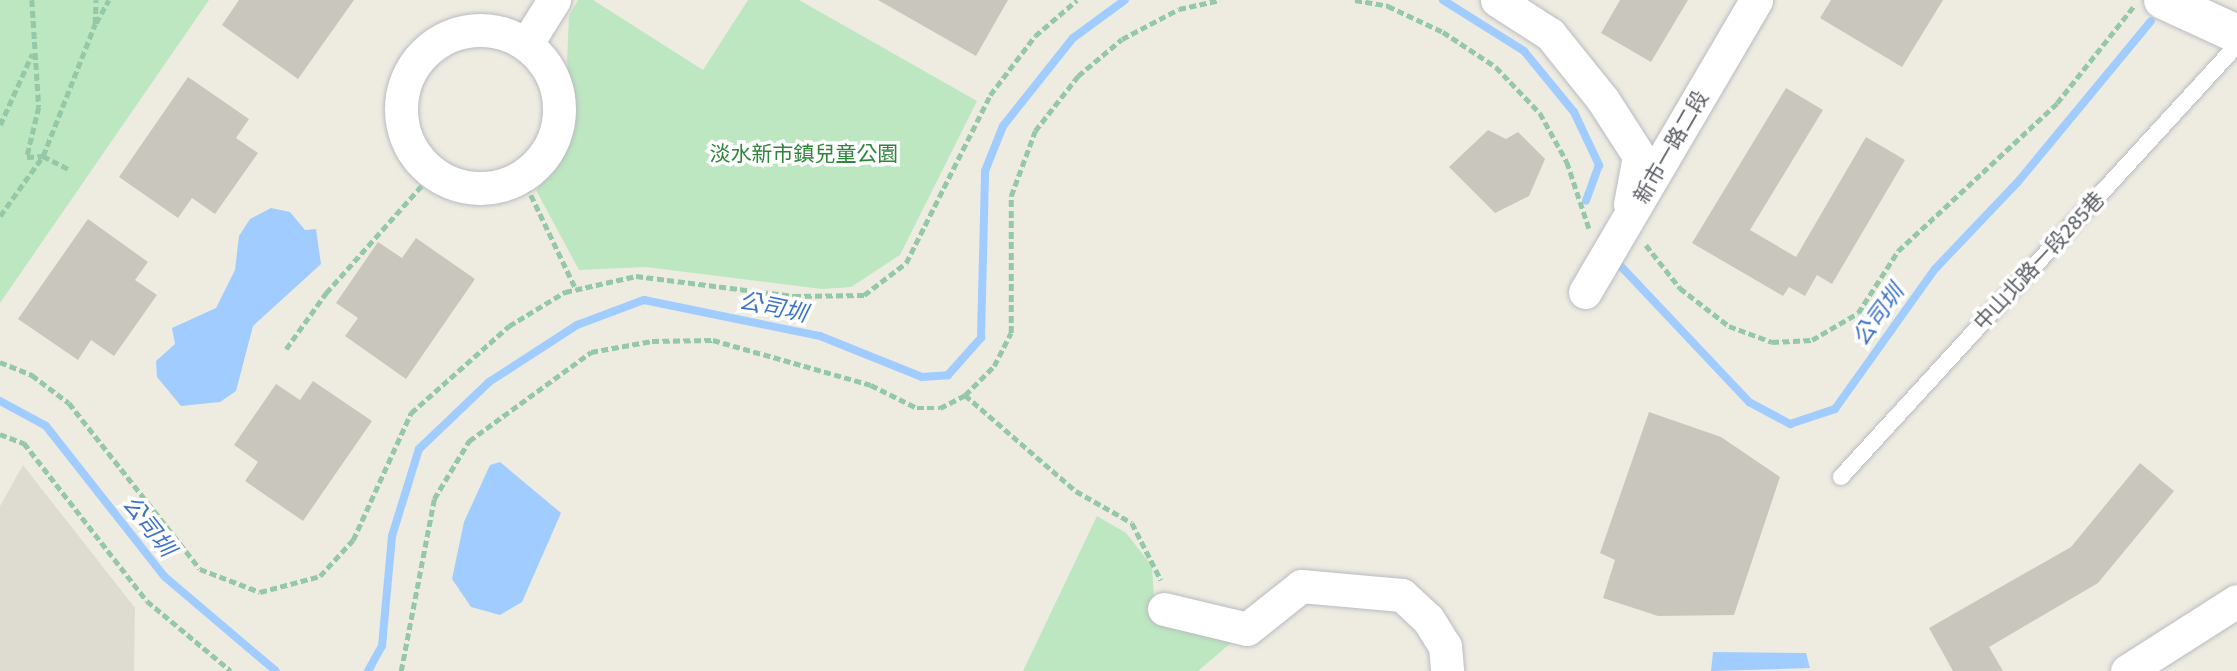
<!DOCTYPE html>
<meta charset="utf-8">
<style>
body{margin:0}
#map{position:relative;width:2237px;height:671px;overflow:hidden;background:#eeece1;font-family:"Fira Sans","Noto Sans TC",sans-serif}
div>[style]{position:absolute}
.education>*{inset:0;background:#dedbd0}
.green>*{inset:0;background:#bce7c0}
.water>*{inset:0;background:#a0ccff}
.stream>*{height:8px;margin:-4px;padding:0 4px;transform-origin:4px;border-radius:4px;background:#a0ccff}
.building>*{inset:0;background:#c9c6be}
.path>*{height:4.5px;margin-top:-2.25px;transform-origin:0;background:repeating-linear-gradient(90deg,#94c8a8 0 7px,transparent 0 10.5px)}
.roads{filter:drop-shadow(0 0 2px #b9bbc1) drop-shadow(0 0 2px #b9bbc1)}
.lane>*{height:16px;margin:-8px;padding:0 8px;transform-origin:8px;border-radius:8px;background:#fff}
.street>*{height:33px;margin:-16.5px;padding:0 16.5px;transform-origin:16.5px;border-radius:16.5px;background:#fff}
.street>.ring{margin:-16.5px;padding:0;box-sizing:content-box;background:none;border:33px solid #fff;border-radius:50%}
.secondary>*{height:38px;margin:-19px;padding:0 19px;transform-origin:19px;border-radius:19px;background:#fff}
span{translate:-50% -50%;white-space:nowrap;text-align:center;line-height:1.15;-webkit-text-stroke:7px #fff;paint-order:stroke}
.street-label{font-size:21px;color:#5a5d63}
.park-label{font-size:21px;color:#2f853c}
.water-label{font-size:23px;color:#3c73c9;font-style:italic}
</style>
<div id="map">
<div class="education">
<div style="clip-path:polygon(23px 465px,135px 608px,134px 671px,0 671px,0 506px)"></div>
</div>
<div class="green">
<div style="clip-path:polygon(0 0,209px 0,0 303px)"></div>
<div style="clip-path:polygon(578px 0,593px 0,703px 70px,748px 0,799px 0,977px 101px,900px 255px,851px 287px,822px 289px,646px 267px,579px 270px,536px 190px,558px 167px,575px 129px,567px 61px,569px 16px)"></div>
<div style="clip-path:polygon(1097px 516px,1126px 533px,1152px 566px,1155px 613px,1238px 637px,1198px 671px,1023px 671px)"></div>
</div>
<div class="water">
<div style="clip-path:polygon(271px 208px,290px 212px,305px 230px,316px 229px,321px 264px,253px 326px,236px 391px,220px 402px,181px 406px,157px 377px,156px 361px,175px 344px,172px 328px,216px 308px,235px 270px,239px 236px,250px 219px)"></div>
<div style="clip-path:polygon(500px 462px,561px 513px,522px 602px,500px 615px,471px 607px,452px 579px,464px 522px,490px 465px)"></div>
<div style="clip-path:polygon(1713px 652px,1806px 653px,1810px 668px,1711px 671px)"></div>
</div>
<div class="stream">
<div style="left:1443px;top:0;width:96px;rotate:32.2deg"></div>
<div style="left:1524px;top:51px;width:79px;rotate:50.7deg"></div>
<div style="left:1574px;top:112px;width:59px;rotate:64.7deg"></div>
<div style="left:1599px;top:165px;width:38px;rotate:110deg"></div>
<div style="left:1614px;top:259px;width:197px;rotate:46.6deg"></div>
<div style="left:1749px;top:402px;width:47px;rotate:28.2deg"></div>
<div style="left:1790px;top:424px;width:47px;rotate:-18.4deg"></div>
<div style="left:1835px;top:409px;width:172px;rotate:-54.5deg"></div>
<div style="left:1935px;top:269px;width:119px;rotate:-46.4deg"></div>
<div style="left:2017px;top:183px;width:210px;rotate:-50.4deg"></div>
<div style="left:0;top:401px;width:52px;rotate:28.5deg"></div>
<div style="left:46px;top:426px;width:192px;rotate:51.8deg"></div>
<div style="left:165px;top:577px;width:145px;rotate:40.3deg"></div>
<div style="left:368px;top:671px;width:29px;rotate:-61deg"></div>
<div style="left:382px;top:646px;width:110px;rotate:-84.8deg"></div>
<div style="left:392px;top:536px;width:91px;rotate:-72.8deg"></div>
<div style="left:419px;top:449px;width:97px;rotate:-43.7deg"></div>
<div style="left:489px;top:382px;width:105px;rotate:-32.9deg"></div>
<div style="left:577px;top:325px;width:72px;rotate:-20.5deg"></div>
<div style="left:644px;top:300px;width:180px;rotate:11.6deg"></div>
<div style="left:820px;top:336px;width:110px;rotate:21.9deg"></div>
<div style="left:922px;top:377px;width:26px;rotate:-4deg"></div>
<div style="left:948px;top:375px;width:50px;rotate:-48.3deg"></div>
<div style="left:981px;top:338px;width:167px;rotate:-88.6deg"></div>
<div style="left:985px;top:171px;width:48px;rotate:-68.2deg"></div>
<div style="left:1003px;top:126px;width:112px;rotate:-51.5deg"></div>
<div style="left:1073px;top:38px;width:64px;rotate:-36.2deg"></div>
</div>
<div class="building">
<div style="clip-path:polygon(239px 0,354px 0,298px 79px,222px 25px)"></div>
<div style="clip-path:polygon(878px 0,1008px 0,976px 56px)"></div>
<div style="clip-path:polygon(1620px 0,1688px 0,1651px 62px,1601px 33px)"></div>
<div style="clip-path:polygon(1831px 0,1943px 0,1902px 67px,1820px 18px)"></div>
<div style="clip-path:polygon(188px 77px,249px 119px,236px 138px,258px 153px,215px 214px,192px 198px,178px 218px,119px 177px)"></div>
<div style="clip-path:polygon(1786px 88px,1823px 110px,1750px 230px,1796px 257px,1866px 137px,1905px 160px,1832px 284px,1817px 275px,1805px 296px,1789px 287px,1783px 296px,1692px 243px)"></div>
<div style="clip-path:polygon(1488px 130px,1506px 139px,1518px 132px,1545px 159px,1529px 196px,1495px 213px,1449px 167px)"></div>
<div style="clip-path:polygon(88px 219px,148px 262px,135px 280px,157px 295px,114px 356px,91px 340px,78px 360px,18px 319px)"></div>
<div style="clip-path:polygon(416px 238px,475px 279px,406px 379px,345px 336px,358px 318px,336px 303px,378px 242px,402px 258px)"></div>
<div style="clip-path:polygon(313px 381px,372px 421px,303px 521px,245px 481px,258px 462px,234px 445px,276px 384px,300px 400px)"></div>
<div style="clip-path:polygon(1649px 412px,1721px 437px,1780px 477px,1734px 615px,1658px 616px,1603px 598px,1615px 560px,1600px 553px)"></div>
<div style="clip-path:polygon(2140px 463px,2174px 491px,2098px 583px,1989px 647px,2003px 671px,1953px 671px,1929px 628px,2071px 547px)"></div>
</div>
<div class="path">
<div style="left:32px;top:0;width:107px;rotate:86.3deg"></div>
<div style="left:39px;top:107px;width:51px;rotate:103.5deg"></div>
<div style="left:27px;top:157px;width:16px;rotate:-4deg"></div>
<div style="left:43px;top:156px;width:29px;rotate:27deg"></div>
<div style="left:1355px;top:0;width:34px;rotate:10deg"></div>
<div style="left:1388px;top:6px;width:61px;rotate:25.3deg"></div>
<div style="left:1443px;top:32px;width:64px;rotate:33.4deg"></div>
<div style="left:1496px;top:67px;width:64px;rotate:46.3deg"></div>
<div style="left:1540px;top:113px;width:56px;rotate:61.1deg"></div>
<div style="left:1567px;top:162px;width:70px;rotate:71.6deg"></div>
<div style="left:96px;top:23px;width:26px;rotate:-61deg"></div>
<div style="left:0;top:125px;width:78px;rotate:-65.7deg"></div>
<div style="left:522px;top:176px;width:125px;rotate:64.5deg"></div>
<div style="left:0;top:216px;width:74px;rotate:-54.4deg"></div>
<div style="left:43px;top:156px;width:142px;rotate:-68.5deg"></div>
<div style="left:95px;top:24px;width:24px;rotate:-88deg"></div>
<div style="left:1646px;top:245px;width:55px;rotate:51.7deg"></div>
<div style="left:1680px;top:288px;width:62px;rotate:37.8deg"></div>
<div style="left:1729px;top:326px;width:46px;rotate:20.4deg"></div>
<div style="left:1772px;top:342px;width:40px;rotate:-2.9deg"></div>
<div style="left:1812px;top:340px;width:53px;rotate:-30.4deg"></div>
<div style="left:1858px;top:313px;width:74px;rotate:-57.2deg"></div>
<div style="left:1898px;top:251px;width:217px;rotate:-42.9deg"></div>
<div style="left:2057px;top:103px;width:124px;rotate:-51.6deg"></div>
<div style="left:286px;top:349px;width:69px;rotate:-54.5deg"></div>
<div style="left:326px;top:293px;width:161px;rotate:-48.3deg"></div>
<div style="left:0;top:362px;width:35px;rotate:22deg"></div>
<div style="left:32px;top:375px;width:46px;rotate:37.1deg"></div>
<div style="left:69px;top:403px;width:211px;rotate:51.7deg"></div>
<div style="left:200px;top:569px;width:64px;rotate:21deg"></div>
<div style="left:260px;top:592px;width:62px;rotate:-14.9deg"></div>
<div style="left:320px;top:576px;width:49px;rotate:-47.5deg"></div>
<div style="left:353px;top:540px;width:140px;rotate:-65.5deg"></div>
<div style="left:411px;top:413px;width:131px;rotate:-41.6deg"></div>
<div style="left:509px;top:326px;width:66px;rotate:-31.3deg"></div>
<div style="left:565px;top:292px;width:73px;rotate:-12.7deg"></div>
<div style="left:636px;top:276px;width:159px;rotate:7.2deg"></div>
<div style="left:794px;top:296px;width:70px;rotate:-0.8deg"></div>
<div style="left:864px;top:295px;width:53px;rotate:-37.3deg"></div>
<div style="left:906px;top:263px;width:188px;rotate:-63.4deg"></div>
<div style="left:990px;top:95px;width:74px;rotate:-52.7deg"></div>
<div style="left:1035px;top:36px;width:55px;rotate:-40.6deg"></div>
<div style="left:965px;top:395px;width:147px;rotate:40.9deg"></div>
<div style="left:1076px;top:491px;width:64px;rotate:29.7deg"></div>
<div style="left:1132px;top:523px;width:64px;rotate:63deg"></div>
<div style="left:0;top:434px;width:26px;rotate:21deg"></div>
<div style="left:24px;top:443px;width:200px;rotate:52.1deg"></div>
<div style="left:147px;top:601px;width:109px;rotate:39.8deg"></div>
<div style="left:401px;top:671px;width:175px;rotate:-79.1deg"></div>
<div style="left:434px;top:499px;width:68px;rotate:-58.9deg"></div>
<div style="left:469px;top:441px;width:151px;rotate:-36.1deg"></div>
<div style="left:591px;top:352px;width:62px;rotate:-10.2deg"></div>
<div style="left:652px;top:341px;width:61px;rotate:-0.9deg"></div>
<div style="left:713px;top:340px;width:164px;rotate:15.9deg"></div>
<div style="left:871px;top:385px;width:51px;rotate:26.6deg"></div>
<div style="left:917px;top:408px;width:23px"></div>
<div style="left:940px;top:408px;width:28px;rotate:-27deg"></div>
<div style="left:965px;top:395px;width:41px;rotate:-45deg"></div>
<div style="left:994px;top:366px;width:37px;rotate:-63deg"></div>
<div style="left:1011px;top:333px;width:137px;rotate:-90deg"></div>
<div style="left:1011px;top:196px;width:69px;rotate:-69.7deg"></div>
<div style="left:1035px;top:131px;width:70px;rotate:-52deg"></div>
<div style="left:1078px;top:76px;width:57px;rotate:-40.1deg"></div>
<div style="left:1122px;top:39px;width:64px;rotate:-27.8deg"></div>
<div style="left:1179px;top:9px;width:42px;rotate:-12.4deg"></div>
</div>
<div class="roads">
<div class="lane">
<div style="left:1841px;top:477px;width:586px;rotate:-47.49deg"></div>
</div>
<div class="street">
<div style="left:1497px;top:0;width:63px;rotate:32.7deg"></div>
<div style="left:1550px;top:34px;width:85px;rotate:51.2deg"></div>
<div style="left:1603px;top:100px;width:67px;rotate:57.3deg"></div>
<div style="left:1639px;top:156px;width:49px;rotate:100.6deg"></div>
<div class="ring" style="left:401px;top:30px;width:125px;height:125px"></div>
<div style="left:527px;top:43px;width:51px;rotate:-57.9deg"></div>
<div style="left:1585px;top:292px;width:338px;rotate:-59.6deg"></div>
<div style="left:1164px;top:609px;width:85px;rotate:13.5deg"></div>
<div style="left:1247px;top:629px;width:69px;rotate:-38.5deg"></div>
<div style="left:1301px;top:586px;width:101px;rotate:5.1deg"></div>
<div style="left:1402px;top:595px;width:35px;rotate:43deg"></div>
<div style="left:1428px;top:619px;width:32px;rotate:58deg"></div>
<div style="left:1445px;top:646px;width:25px;rotate:85deg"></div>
<div style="left:2127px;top:671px;width:130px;rotate:-32.5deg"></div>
</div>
<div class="secondary">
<div style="left:2163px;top:0;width:81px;rotate:24.7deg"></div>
</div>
</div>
<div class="street-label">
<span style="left:1671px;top:147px;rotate:-60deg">新市一路二段</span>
<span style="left:2039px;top:261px;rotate:-47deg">中山北路一段285巷</span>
</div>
<div class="park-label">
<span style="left:804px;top:154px">淡水新市鎮兒童公園</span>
</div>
<div class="water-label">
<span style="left:773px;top:307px;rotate:12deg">公司圳</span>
<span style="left:1878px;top:315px;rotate:-54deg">公司圳</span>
<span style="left:149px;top:526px;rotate:52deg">公司圳</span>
</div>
</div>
